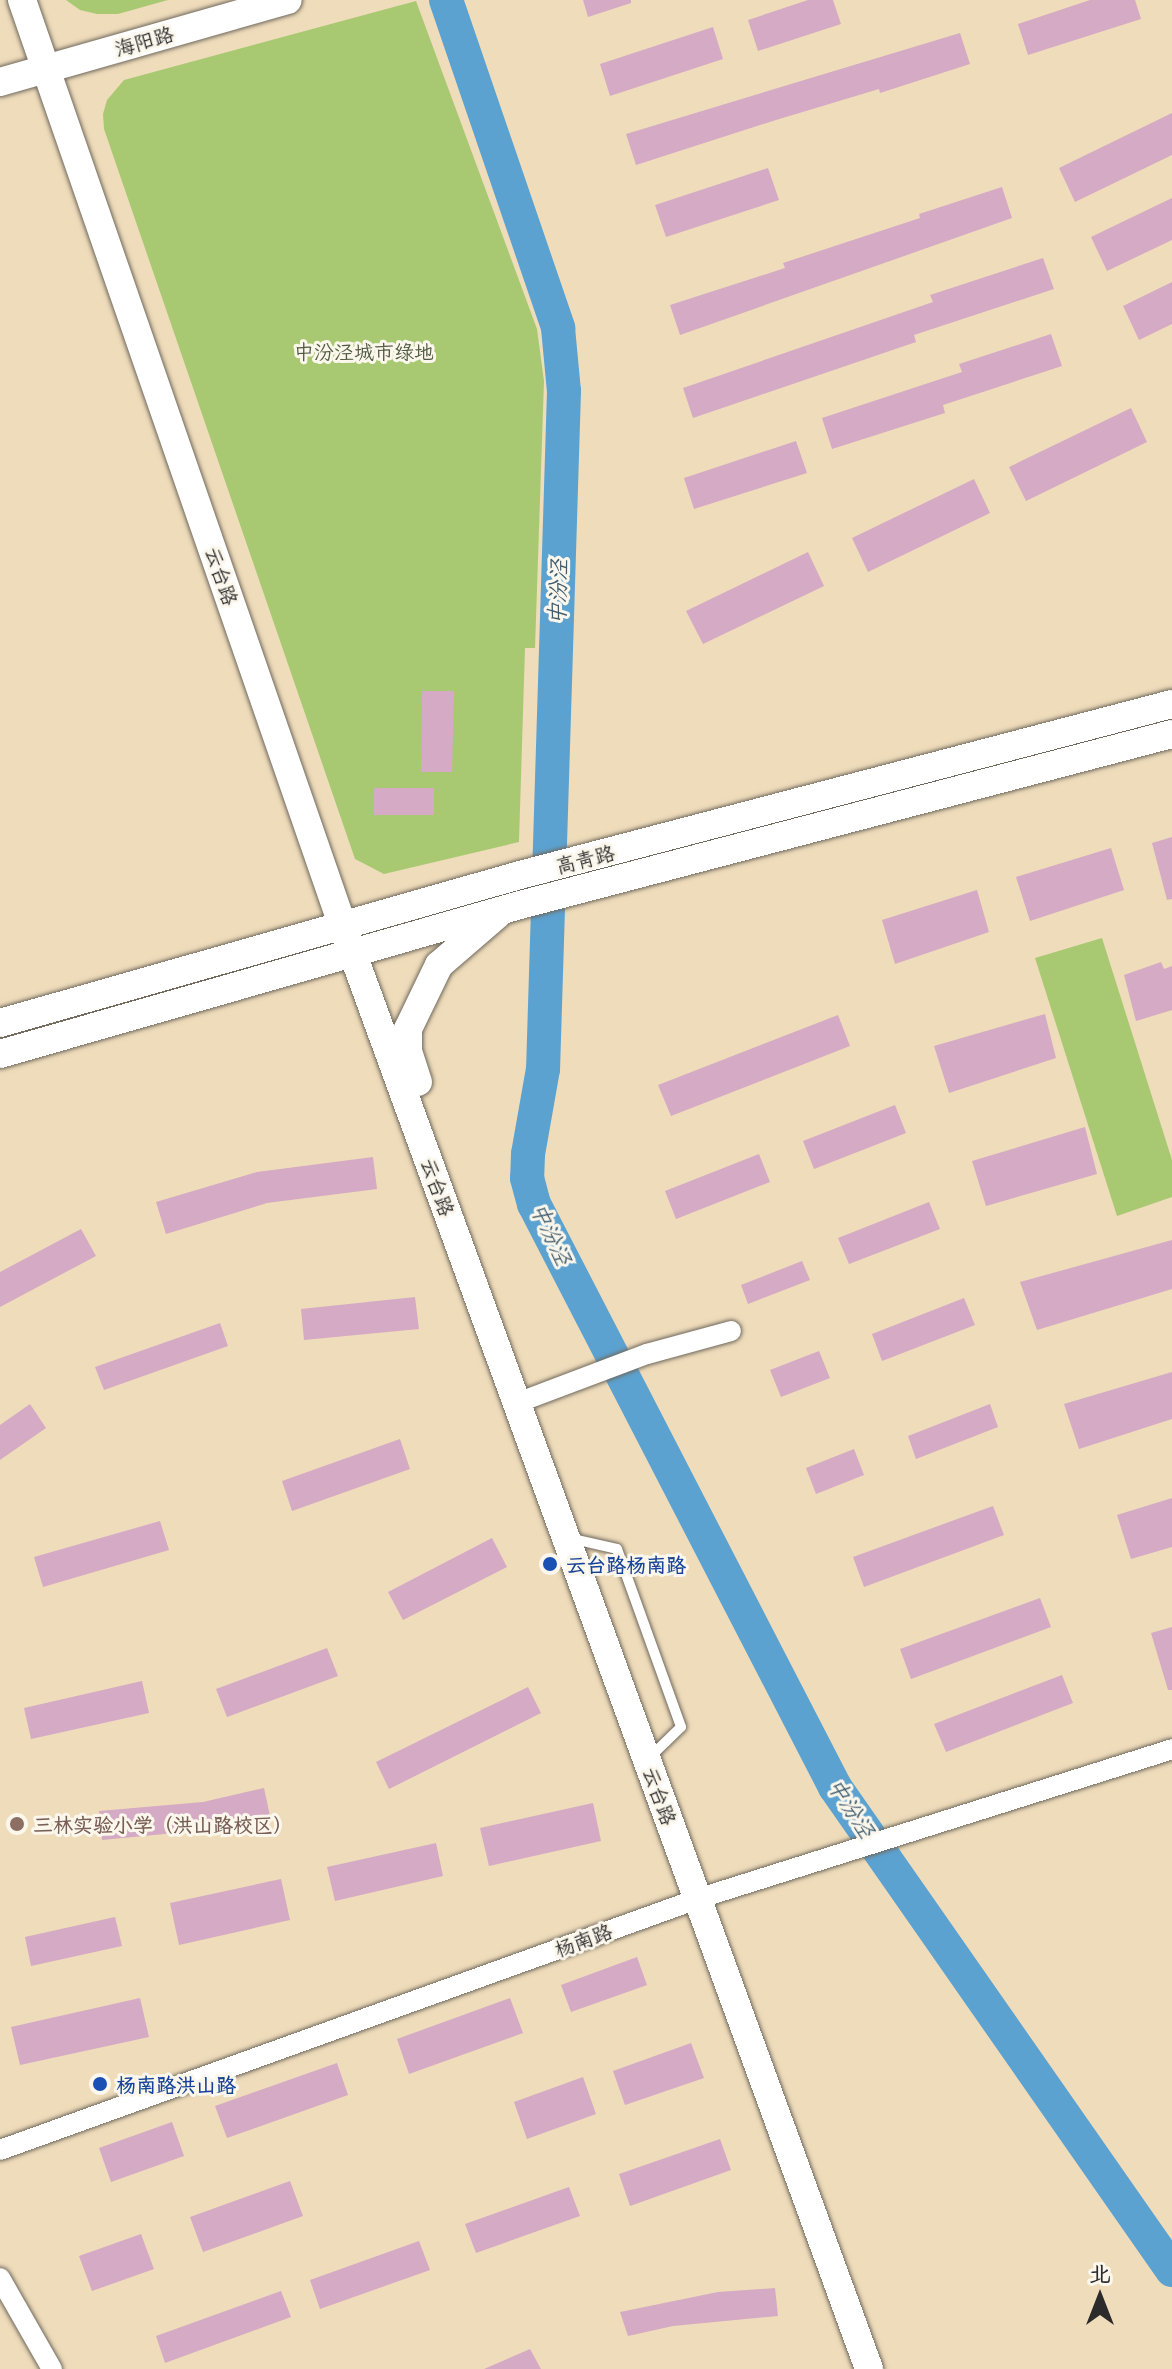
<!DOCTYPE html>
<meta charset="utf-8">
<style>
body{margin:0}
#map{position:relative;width:1172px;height:2369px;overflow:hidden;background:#efdcbb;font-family:Delius,"LXGW WenKai TC",sans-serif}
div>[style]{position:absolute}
.green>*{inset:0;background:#a8c972}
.river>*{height:34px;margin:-17px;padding:0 17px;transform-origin:17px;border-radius:17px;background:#5ca2d1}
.building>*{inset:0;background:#d5aac4}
.roads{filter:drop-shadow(0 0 2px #70695d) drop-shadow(0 0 2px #70695d)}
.lane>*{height:10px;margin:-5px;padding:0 5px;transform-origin:5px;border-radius:5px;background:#fff}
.street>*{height:20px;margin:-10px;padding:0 10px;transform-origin:10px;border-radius:10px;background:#fff}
.secondary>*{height:28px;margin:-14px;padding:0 14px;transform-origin:14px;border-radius:14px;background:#fff}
.dots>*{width:22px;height:22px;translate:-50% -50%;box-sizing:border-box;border:4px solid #fbf7ec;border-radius:50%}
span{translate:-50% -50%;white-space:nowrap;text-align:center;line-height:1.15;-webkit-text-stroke:6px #fbf7ec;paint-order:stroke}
.street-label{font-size:20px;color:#2b2b2b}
.park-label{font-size:20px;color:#505a40}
.transit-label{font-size:20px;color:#164399;font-weight:700}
.left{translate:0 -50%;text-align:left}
.education-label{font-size:20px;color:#785e54;font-weight:700}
.water-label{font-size:22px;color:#3f5b6d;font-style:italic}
.north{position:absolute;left:1060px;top:2257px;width:80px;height:80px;-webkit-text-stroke:6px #fbf7ec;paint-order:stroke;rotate:0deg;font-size:22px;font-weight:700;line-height:32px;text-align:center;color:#2b2b2b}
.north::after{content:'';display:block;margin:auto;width:28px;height:36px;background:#2b2b2b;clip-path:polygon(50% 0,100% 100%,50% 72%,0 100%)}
</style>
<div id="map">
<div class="green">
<div style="clip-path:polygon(66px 0,168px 0,118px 14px,97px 14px,80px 10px)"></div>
<div style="clip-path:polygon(416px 1px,537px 329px,544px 381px,535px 648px,525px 648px,519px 842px,384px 874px,355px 859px,104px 129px,103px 114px,107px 100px,124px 80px)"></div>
<div style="clip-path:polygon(1102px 938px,1172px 1160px,1172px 1197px,1117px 1216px,1035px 958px)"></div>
</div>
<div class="river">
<div style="left:446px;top:0;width:347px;rotate:71.1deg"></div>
<div style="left:558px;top:328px;width:63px;rotate:84.6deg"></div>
<div style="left:564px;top:391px;width:678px;rotate:91.77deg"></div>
<div style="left:543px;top:1069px;width:86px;rotate:100deg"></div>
<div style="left:528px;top:1154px;width:24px;rotate:92deg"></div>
<div style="left:527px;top:1178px;width:27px;rotate:75deg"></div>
<div style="left:534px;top:1204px;width:656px;rotate:62.69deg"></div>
<div style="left:835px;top:1787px;width:589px;rotate:55.1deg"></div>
</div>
<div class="building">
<div style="clip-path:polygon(583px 0,631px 0,631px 3px,588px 17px)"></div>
<div style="clip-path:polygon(808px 0,833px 0,841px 24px,758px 51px,748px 20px)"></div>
<div style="clip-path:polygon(1090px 0,1135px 0,1141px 19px,1028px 55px,1018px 24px)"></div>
<div style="clip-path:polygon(713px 27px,723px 59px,610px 96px,600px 64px)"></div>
<div style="clip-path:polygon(960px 33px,970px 64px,880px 93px,879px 89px,776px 120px,636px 165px,626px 134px)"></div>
<div style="clip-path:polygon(1172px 113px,1172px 155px,1075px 202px,1059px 168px)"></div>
<div style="clip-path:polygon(768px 168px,779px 200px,666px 237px,655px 205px)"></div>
<div style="clip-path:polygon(1002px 187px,1012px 218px,680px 335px,670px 305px,785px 268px,783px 263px,920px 218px,919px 214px)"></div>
<div style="clip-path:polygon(1172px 198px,1172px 240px,1107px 271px,1091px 237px)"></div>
<div style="clip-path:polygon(1043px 258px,1054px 289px,914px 335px,916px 342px,693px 418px,683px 388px,933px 302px,930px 295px)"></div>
<div style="clip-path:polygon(1172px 282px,1172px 324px,1139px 340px,1123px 306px)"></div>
<div style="clip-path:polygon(1051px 334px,1062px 366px,943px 405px,945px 413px,832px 449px,822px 418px,962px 372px,959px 364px)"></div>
<div style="clip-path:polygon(1131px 408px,1147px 442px,1026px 501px,1009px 467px)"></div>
<div style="clip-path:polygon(796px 441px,807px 473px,694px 509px,684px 478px)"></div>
<div style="clip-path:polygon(974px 479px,990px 513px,868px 572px,852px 538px)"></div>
<div style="clip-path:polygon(808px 552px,824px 586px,703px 644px,686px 611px)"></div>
<div style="clip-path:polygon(422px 691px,454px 691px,452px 772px,421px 772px)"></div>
<div style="clip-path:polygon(374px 788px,434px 788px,434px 815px,374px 815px)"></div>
<div style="clip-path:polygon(1172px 837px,1172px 899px,1167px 900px,1152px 843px)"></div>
<div style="clip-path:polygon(1111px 848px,1124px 890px,1030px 921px,1016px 877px)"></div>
<div style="clip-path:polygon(977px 890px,989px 932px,895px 964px,882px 920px)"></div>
<div style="clip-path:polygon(1161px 962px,1164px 969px,1172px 966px,1172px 1010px,1136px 1021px,1124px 975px)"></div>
<div style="clip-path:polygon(1045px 1014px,1056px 1058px,949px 1093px,934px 1046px)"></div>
<div style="clip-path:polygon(838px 1015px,850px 1046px,671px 1116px,658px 1085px)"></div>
<div style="clip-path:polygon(895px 1105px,906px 1133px,814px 1169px,803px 1141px)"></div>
<div style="clip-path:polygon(1085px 1127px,1097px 1174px,986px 1206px,972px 1161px)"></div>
<div style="clip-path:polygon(759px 1154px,770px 1182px,676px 1219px,665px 1191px)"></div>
<div style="clip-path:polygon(373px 1157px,377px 1189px,267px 1203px,166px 1234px,156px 1202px,257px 1172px)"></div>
<div style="clip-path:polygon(929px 1202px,940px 1229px,849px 1264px,838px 1238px)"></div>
<div style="clip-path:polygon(81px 1229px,96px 1256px,0 1307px,0 1272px)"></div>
<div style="clip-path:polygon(1172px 1240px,1172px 1289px,1037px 1330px,1020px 1282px)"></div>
<div style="clip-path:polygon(802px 1261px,810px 1280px,748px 1304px,741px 1285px)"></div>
<div style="clip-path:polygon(415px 1297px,419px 1329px,304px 1340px,301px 1309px)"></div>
<div style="clip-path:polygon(964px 1298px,975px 1325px,882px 1361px,872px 1334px)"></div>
<div style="clip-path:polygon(220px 1323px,228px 1346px,104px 1390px,95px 1367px)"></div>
<div style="clip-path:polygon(819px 1351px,830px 1378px,781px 1397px,770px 1370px)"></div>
<div style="clip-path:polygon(1172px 1372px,1172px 1419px,1079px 1449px,1064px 1404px)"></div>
<div style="clip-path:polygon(30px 1404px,46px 1428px,0 1460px,0 1425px)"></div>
<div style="clip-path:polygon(990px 1404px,998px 1427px,916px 1459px,908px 1436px)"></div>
<div style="clip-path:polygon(400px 1439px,410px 1469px,292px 1511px,282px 1481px)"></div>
<div style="clip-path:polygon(854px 1449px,864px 1475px,816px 1494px,806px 1468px)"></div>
<div style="clip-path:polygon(1172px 1498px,1172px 1547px,1131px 1559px,1117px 1515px)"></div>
<div style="clip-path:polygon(993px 1506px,1004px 1535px,864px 1587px,853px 1557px)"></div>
<div style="clip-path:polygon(160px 1521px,169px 1550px,43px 1587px,34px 1557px)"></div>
<div style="clip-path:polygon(492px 1538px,507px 1567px,403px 1620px,388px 1592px)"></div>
<div style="clip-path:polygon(1040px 1598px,1051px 1627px,911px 1679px,900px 1649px)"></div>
<div style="clip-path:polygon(1172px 1627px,1172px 1690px,1168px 1690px,1151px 1633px)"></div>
<div style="clip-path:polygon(327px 1648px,338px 1676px,227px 1717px,216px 1689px)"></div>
<div style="clip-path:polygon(1062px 1675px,1073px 1703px,946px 1752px,934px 1724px)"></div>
<div style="clip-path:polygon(142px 1681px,149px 1713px,31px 1739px,24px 1708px)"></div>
<div style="clip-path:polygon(528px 1687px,541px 1713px,389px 1789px,376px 1762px)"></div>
<div style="clip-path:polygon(264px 1788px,270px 1816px,206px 1830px,102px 1840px,99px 1811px,203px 1802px)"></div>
<div style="clip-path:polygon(593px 1803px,601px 1841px,489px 1866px,480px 1828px)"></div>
<div style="clip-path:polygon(436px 1843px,443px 1876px,335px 1901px,327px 1867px)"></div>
<div style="clip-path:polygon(281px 1879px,290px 1920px,179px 1945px,170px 1903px)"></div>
<div style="clip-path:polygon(115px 1917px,122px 1946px,31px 1966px,25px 1937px)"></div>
<div style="clip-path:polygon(637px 1957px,647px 1985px,571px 2012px,561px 1985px)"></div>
<div style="clip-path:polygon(140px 1998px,149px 2037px,20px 2065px,11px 2027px)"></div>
<div style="clip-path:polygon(510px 1998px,523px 2033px,409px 2074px,397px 2039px)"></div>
<div style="clip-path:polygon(691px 2043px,704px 2078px,625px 2105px,613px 2071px)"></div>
<div style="clip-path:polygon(337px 2063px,348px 2095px,227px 2138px,215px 2106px)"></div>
<div style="clip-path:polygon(583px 2077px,596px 2114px,527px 2139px,514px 2102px)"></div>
<div style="clip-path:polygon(172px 2122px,184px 2156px,111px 2182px,99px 2148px)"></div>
<div style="clip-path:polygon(720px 2139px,731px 2170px,630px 2206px,619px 2174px)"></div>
<div style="clip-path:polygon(290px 2181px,303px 2216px,203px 2252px,190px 2217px)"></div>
<div style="clip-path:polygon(569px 2187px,580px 2216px,476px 2253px,465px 2224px)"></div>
<div style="clip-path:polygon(141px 2234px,154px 2269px,92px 2291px,79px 2256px)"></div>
<div style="clip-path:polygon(419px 2241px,430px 2270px,320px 2309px,310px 2280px)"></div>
<div style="clip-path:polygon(775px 2288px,778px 2316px,673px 2326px,628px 2336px,620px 2312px,718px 2292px)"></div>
<div style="clip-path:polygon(281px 2291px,291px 2317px,165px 2363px,156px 2336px)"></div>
<div style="clip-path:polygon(530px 2349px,541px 2369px,484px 2369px)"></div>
</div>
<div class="roads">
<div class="lane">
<div style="left:569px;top:1538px;width:49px;rotate:12.9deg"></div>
<div style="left:617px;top:1549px;width:189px;rotate:70.2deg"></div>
<div style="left:681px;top:1727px;width:46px;rotate:135.9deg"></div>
</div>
<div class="street">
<div style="left:517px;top:1403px;width:139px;rotate:-20.7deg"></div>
<div style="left:647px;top:1354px;width:87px;rotate:-15.3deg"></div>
<div style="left:0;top:2150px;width:741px;rotate:-19.8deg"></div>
<div style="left:697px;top:1899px;width:498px;rotate:-17.5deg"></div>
<div style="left:0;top:2278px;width:105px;rotate:60.3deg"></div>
</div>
<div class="secondary">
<div style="left:22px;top:0;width:978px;rotate:70.9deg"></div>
<div style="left:342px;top:924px;width:1538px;rotate:69.96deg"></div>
<div style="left:0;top:82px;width:299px;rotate:-15.9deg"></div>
<div style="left:0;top:1023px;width:541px;rotate:-15.89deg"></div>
<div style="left:520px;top:875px;width:674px;rotate:-14.7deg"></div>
<div style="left:0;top:1054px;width:541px;rotate:-15.99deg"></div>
<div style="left:520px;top:905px;width:674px;rotate:-14.7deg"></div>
<div style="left:418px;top:1082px;width:33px;rotate:-108deg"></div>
<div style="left:408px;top:1051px;width:22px;rotate:-90deg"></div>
<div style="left:408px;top:1029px;width:71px;rotate:-64.2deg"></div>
<div style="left:439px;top:965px;width:77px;rotate:-40.8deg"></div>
</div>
</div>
<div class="dots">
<div style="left:550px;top:1564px;background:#1a4fb4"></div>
<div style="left:17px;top:1824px;background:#8d6e63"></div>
<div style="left:100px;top:2084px;background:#1a4fb4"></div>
</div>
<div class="street-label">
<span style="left:144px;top:41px;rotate:-16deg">海阳路</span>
<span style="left:222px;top:576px;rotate:71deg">云台路</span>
<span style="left:585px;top:859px;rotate:-14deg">高青路</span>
<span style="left:438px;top:1187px;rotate:70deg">云台路</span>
<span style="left:660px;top:1796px;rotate:70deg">云台路</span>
<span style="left:583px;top:1940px;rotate:-20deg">杨南路</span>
</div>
<div class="park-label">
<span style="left:364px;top:351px">中汾泾城市绿地</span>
</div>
<div class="transit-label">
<span class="left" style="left:566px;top:1564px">云台路杨南路</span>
<span class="left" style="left:116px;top:2084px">杨南路洪山路</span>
</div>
<div class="education-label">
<span class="left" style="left:33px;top:1824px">三林实验小学（洪山路校区）</span>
</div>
<div class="water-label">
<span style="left:558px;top:592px;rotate:-88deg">中汾泾</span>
<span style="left:551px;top:1234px;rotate:65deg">中汾泾</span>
<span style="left:851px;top:1808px;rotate:57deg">中汾泾</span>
</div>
<div class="north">北</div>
</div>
